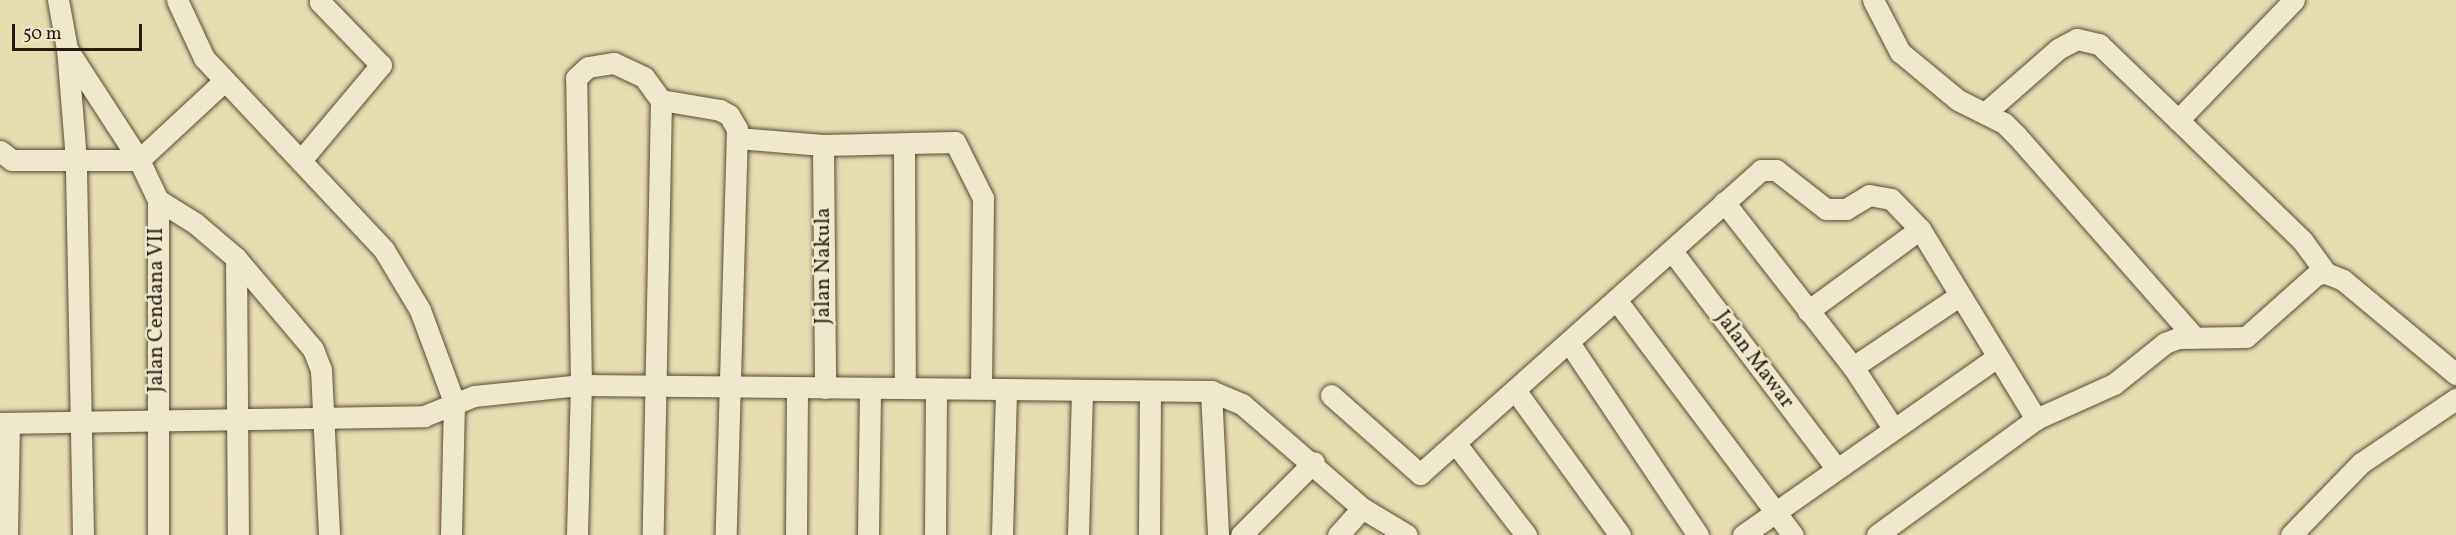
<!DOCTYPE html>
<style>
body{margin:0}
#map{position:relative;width:2456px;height:535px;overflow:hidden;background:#e8dcb1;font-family:Vollkorn,serif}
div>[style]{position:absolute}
.roads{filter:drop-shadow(0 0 2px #564b37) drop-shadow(0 0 2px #564b37)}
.street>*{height:21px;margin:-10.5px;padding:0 10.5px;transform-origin:10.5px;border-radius:10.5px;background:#f0e8cc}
span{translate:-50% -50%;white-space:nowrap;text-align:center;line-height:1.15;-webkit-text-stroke:4.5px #f0e8cc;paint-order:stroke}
.street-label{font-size:21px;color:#251b0e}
.scale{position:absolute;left:12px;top:24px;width:130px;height:27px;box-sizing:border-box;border:3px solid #251b0e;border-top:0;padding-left:8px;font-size:18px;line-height:21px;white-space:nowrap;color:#251b0e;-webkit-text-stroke:4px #f0e8cc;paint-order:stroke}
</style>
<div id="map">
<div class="roads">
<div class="street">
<div style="left:177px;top:0;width:64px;rotate:65deg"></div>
<div style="left:204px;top:58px;width:263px;rotate:46.8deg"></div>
<div style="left:384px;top:250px;width:70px;rotate:59deg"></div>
<div style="left:420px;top:310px;width:98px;rotate:69.7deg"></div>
<div style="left:454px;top:402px;width:133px;rotate:91.3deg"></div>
<div style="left:1873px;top:0;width:59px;rotate:62.6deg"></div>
<div style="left:1900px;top:52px;width:75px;rotate:39.6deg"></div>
<div style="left:1958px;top:100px;width:51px;rotate:26.6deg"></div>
<div style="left:2004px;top:123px;width:18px;rotate:45deg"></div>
<div style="left:2017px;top:136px;width:268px;rotate:48.6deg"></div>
<div style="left:2294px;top:0;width:167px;rotate:134deg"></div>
<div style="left:2178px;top:120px;width:173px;rotate:44.1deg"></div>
<div style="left:2302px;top:240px;width:41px;rotate:54deg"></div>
<div style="left:67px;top:49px;width:132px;rotate:57deg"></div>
<div style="left:139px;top:160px;width:44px;rotate:64.6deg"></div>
<div style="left:158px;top:200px;width:44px;rotate:31.9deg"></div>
<div style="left:195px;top:223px;width:54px;rotate:40.5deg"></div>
<div style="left:236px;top:258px;width:119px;rotate:49.8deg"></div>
<div style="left:313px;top:349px;width:22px;rotate:69deg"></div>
<div style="left:321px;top:370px;width:165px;rotate:87.2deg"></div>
<div style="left:661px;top:100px;width:60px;rotate:9.6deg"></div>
<div style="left:720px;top:110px;width:10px;rotate:29deg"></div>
<div style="left:729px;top:115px;width:16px;rotate:60deg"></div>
<div style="left:737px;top:129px;width:406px;rotate:91.6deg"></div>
<div style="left:1985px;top:113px;width:97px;rotate:-41.2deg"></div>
<div style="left:2058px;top:49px;width:21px;rotate:-28deg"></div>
<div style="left:2077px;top:39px;width:23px;rotate:13deg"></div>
<div style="left:2099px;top:44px;width:110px;rotate:43.9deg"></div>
<div style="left:737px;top:138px;width:86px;rotate:4.7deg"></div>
<div style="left:823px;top:145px;width:132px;rotate:-1.3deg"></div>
<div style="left:955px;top:142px;width:63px;rotate:63.4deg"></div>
<div style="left:983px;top:198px;width:190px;rotate:90.6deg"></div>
<div style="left:823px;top:145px;width:243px;rotate:89.5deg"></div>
<div style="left:904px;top:145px;width:243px;rotate:89.8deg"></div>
<div style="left:0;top:151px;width:15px;rotate:37deg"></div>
<div style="left:12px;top:160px;width:64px"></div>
<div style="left:76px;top:160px;width:111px;rotate:-94.6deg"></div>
<div style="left:67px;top:49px;width:50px;rotate:-100.4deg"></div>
<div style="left:302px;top:159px;width:123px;rotate:-50deg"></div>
<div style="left:381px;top:65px;width:88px;rotate:-134.1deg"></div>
<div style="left:158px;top:200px;width:335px;rotate:90deg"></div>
<div style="left:1724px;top:202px;width:209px;rotate:52deg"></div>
<div style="left:1853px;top:367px;width:73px;rotate:56.7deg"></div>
<div style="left:1920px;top:229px;width:223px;rotate:58.6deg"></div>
<div style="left:1672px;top:251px;width:272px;rotate:52.9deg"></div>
<div style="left:236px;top:258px;width:277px;rotate:89.6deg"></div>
<div style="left:1617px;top:301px;width:293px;rotate:53.1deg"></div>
<div style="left:1570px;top:344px;width:230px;rotate:56.2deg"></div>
<div style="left:1853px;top:367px;width:128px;rotate:-33.8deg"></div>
<div style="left:1515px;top:390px;width:179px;rotate:54.1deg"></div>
<div style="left:1211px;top:391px;width:144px;rotate:87.2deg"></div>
<div style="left:1331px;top:395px;width:119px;rotate:41.6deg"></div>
<div style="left:1420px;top:474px;width:457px;rotate:-41.7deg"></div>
<div style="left:1761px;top:170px;width:15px"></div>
<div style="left:1776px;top:170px;width:63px;rotate:38deg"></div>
<div style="left:1826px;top:209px;width:20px"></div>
<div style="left:1846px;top:209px;width:27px;rotate:-31deg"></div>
<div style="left:1869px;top:195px;width:22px;rotate:10deg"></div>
<div style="left:1891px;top:199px;width:42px;rotate:46deg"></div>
<div style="left:1920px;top:229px;width:139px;rotate:143.8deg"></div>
<div style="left:0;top:423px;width:424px;rotate:-0.9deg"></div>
<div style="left:424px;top:416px;width:54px;rotate:-21.8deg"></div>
<div style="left:474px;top:396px;width:108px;rotate:-5.9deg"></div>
<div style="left:581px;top:385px;width:630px;rotate:0.55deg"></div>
<div style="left:1211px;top:391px;width:34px;rotate:23deg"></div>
<div style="left:1242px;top:404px;width:159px;rotate:40.9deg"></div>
<div style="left:1362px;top:508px;width:52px;rotate:31deg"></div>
<div style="left:1456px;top:444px;width:115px;rotate:52.4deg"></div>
<div style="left:7px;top:535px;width:112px;rotate:-89deg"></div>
<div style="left:83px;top:535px;width:375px;rotate:-91.1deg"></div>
<div style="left:76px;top:160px;width:63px"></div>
<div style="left:139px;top:160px;width:115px;rotate:-42.9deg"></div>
<div style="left:577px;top:535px;width:150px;rotate:-88.5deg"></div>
<div style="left:581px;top:385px;width:307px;rotate:-90.9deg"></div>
<div style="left:576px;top:78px;width:16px;rotate:-43deg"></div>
<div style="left:588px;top:67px;width:26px;rotate:-9deg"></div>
<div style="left:614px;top:63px;width:33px;rotate:25deg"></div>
<div style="left:644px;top:77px;width:29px;rotate:54deg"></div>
<div style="left:661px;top:100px;width:435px;rotate:91.1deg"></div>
<div style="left:796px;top:535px;width:146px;rotate:-89.6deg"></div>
<div style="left:868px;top:535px;width:146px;rotate:-89.2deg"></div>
<div style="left:935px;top:535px;width:146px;rotate:-89.6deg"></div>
<div style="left:1002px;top:535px;width:145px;rotate:-88.4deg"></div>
<div style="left:1078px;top:535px;width:144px;rotate:-88.4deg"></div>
<div style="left:1149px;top:535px;width:144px;rotate:-89.6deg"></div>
<div style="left:1241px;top:535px;width:103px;rotate:-45deg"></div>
<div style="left:1338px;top:535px;width:36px;rotate:-48deg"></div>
<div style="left:1743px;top:535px;width:309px;rotate:-35deg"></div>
<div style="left:1877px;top:535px;width:197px;rotate:-36.1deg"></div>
<div style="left:2036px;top:419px;width:85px;rotate:-24.2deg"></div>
<div style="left:2114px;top:384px;width:65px;rotate:-38.8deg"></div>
<div style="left:2165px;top:343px;width:14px;rotate:-21deg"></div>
<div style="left:2178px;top:338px;width:68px;rotate:-0.8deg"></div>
<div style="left:2246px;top:337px;width:95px;rotate:-41.6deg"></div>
<div style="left:2317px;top:274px;width:9px;rotate:-6deg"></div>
<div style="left:2326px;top:273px;width:18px;rotate:22deg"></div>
<div style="left:2343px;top:280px;width:147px;rotate:39.8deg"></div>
<div style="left:2291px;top:535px;width:100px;rotate:-45.8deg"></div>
<div style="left:2361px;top:463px;width:115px;rotate:-34deg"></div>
</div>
</div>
<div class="street-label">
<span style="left:824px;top:266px;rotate:-90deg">Jalan Nakula</span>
<span style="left:157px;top:310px;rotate:-90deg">Jalan Cendana VII</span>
<span style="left:1754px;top:360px;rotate:53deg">Jalan Mawar</span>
</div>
<div class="scale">50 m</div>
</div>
